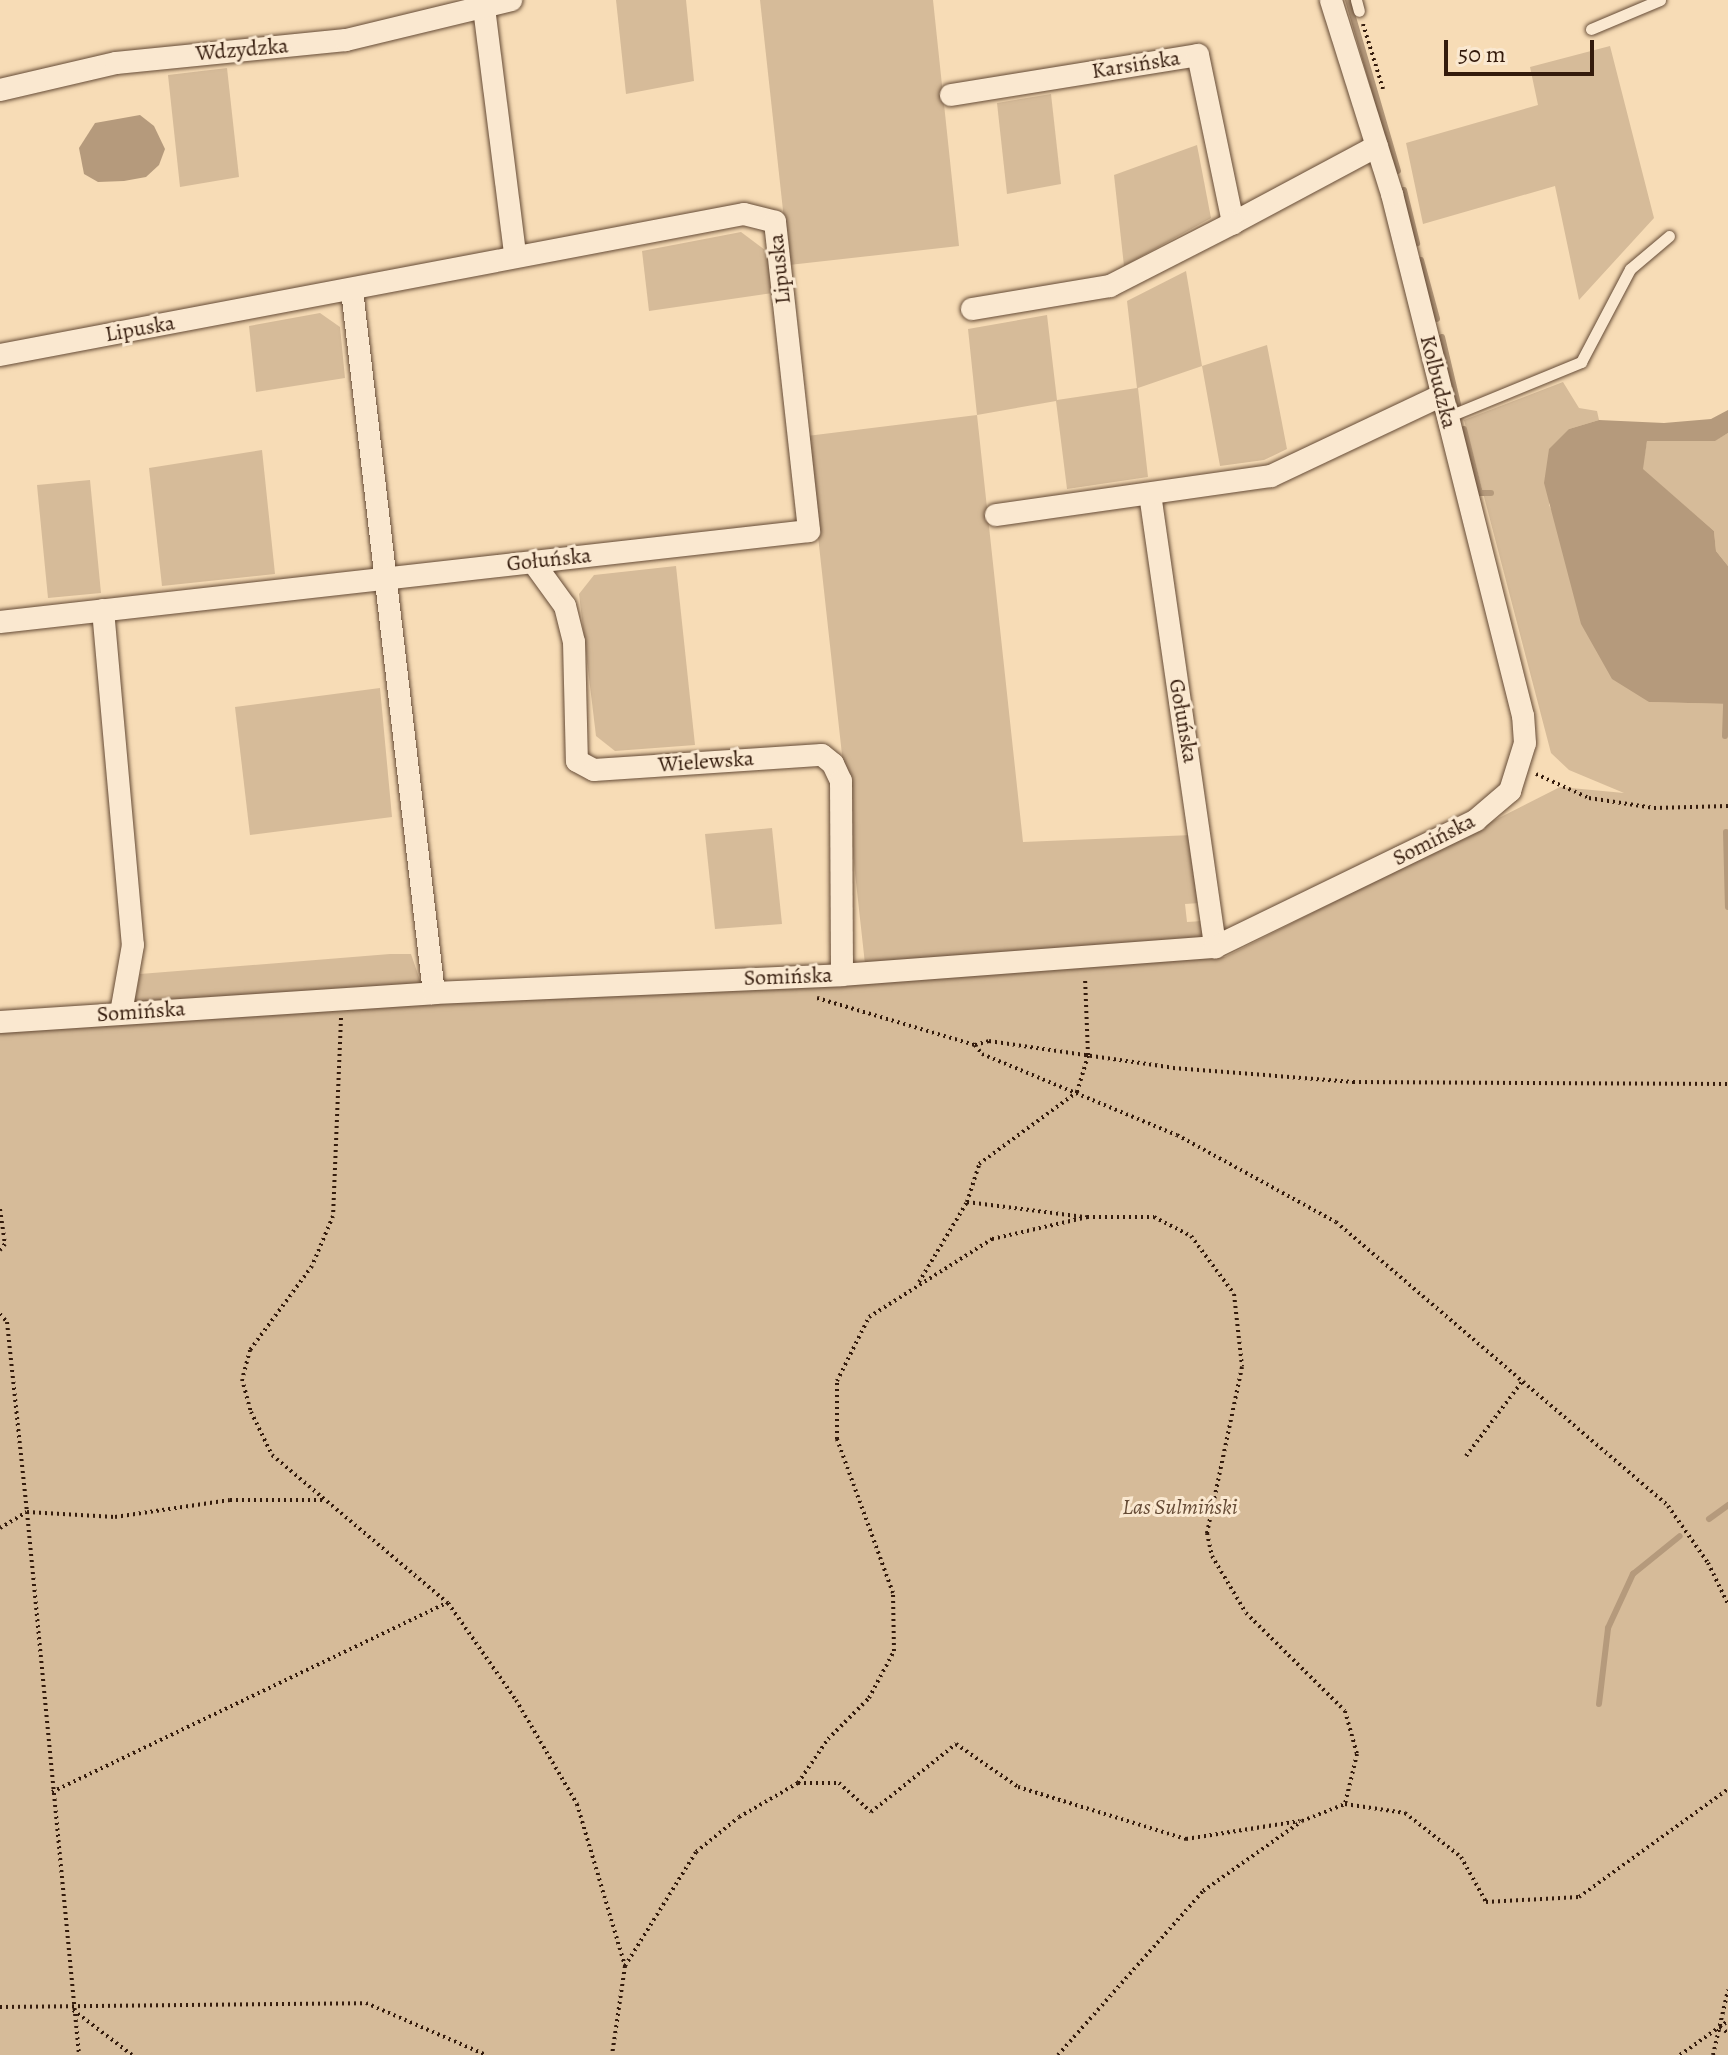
<!DOCTYPE html>
<meta charset="utf-8">
<style>
body{margin:0}
#map{position:relative;width:1728px;height:2055px;overflow:hidden;background:#f7dcb6;font-family:Alegreya,serif}
div>[style]{position:absolute}
.green>*{inset:0;background:#d6bb99}
.water>*{inset:0;background:#b59a7c}
.stream>*{height:6px;margin:-3px;padding:0 3px;transform-origin:3px;border-radius:3px;background:#b59a7c}
.path>*{height:4px;margin-top:-2px;transform-origin:0;background:repeating-linear-gradient(90deg,#341b0c 0 2px,transparent 0 6px)}
.roads{filter:drop-shadow(0 0 2px #654b36) drop-shadow(0 0 2px #654b36)}
.service>*{height:11px;margin:-5.5px;padding:0 5.5px;transform-origin:5.5px;border-radius:5.5px;background:#fae8d0}
.minor>*{height:22px;margin:-11px;padding:0 11px;transform-origin:11px;border-radius:11px;background:#fae8d0}
span{translate:-50% -50%;white-space:nowrap;text-align:center;line-height:1.15;-webkit-text-stroke:6px #fae8d0;paint-order:stroke}
.street-label{font-size:22px;color:#341b0c}
.park-label{font-size:22px;color:#654b36;font-style:italic}
.scale{position:absolute;left:1444px;top:40px;width:150px;height:36px;box-sizing:border-box;border:4px solid #341b0c;border-top:0;padding-left:10px;font-size:24px;line-height:28px;white-space:nowrap;color:#341b0c;-webkit-text-stroke:6px #fae8d0;paint-order:stroke}
</style>
<div id="map">
<div class="green">
<div style="clip-path:polygon(616px 0,686px 0,694px 81px,626px 94px)"></div>
<div style="clip-path:polygon(760px 0,933px 0,959px 246px,789px 265px)"></div>
<div style="clip-path:polygon(1610px 46px,1654px 218px,1579px 300px,1555px 186px,1423px 224px,1406px 143px,1538px 105px,1530px 67px)"></div>
<div style="clip-path:polygon(227px 68px,239px 177px,180px 187px,168px 75px)"></div>
<div style="clip-path:polygon(1051px 94px,1061px 184px,1007px 194px,997px 103px)"></div>
<div style="clip-path:polygon(1197px 145px,1211px 218px,1124px 266px,1114px 175px)"></div>
<div style="clip-path:polygon(741px 232px,769px 253px,773px 293px,649px 311px,642px 251px)"></div>
<div style="clip-path:polygon(1186px 271px,1202px 366px,1267px 345px,1287px 449px,1264px 460px,1220px 466px,1202px 366px,1138px 388px,1148px 477px,1067px 489px,1056px 401px,977px 415px,1023px 842px,1192px 835px,1200px 903px,1185px 904px,1187px 922px,1202px 921px,1203px 934px,1191px 943px,865px 964px,807px 436px,977px 415px,968px 329px,1047px 315px,1057px 400px,1137px 388px,1127px 301px)"></div>
<div style="clip-path:polygon(320px 313px,340px 327px,345px 378px,256px 392px,249px 326px)"></div>
<div style="clip-path:polygon(1563px 382px,1579px 408px,1597px 411px,1599px 420px,1569px 429px,1549px 505px,1649px 702px,1728px 704px,1728px 2055px,0 2055px,0 1031px,119px 1022px,136px 995px,140px 974px,390px 954px,411px 954px,427px 1001px,1225px 957px,1560px 787px,1624px 793px,1569px 770px,1551px 753px,1464px 420px)"></div>
<div style="clip-path:polygon(1728px 433px,1728px 566px,1716px 551px,1714px 531px,1642px 469px,1647px 441px,1714px 441px)"></div>
<div style="clip-path:polygon(262px 450px,275px 574px,162px 586px,149px 468px)"></div>
<div style="clip-path:polygon(90px 480px,101px 593px,48px 598px,37px 485px)"></div>
<div style="clip-path:polygon(676px 566px,695px 745px,615px 751px,596px 736px,579px 594px,594px 575px)"></div>
<div style="clip-path:polygon(380px 688px,392px 817px,250px 835px,235px 707px)"></div>
<div style="clip-path:polygon(772px 828px,782px 924px,715px 929px,705px 834px)"></div>
</div>
<div class="water">
<div style="clip-path:polygon(140px 115px,154px 126px,165px 149px,159px 165px,146px 177px,124px 181px,98px 182px,84px 174px,79px 148px,95px 123px)"></div>
<div style="clip-path:polygon(1728px 410px,1728px 433px,1715px 441px,1647px 441px,1643px 469px,1714px 531px,1716px 551px,1728px 566px,1728px 704px,1649px 702px,1612px 679px,1581px 624px,1544px 483px,1549px 449px,1569px 429px,1599px 420px,1664px 423px,1711px 419px)"></div>
</div>
<div class="stream">
<div style="left:1348px;top:0;width:178px;rotate:73.7deg"></div>
<div style="left:1404px;top:190px;width:55px;rotate:76.2deg"></div>
<div style="left:1421px;top:260px;width:61px;rotate:74.8deg"></div>
<div style="left:1442px;top:337px;width:69px;rotate:76.6deg"></div>
<div style="left:1464px;top:429px;width:66px;rotate:76deg"></div>
<div style="left:1480px;top:493px;width:11px"></div>
<div style="left:1725px;top:736px;width:32px;rotate:-88deg"></div>
<div style="left:1726px;top:832px;width:75px;rotate:88.5deg"></div>
<div style="left:1709px;top:1519px;width:24px;rotate:-36deg"></div>
<div style="left:1599px;top:1704px;width:77px;rotate:-83.2deg"></div>
<div style="left:1608px;top:1628px;width:60px;rotate:-65.2deg"></div>
<div style="left:1633px;top:1574px;width:60px;rotate:-39deg"></div>
</div>
<div class="path">
<div style="left:1363px;top:24px;width:68px;rotate:72.9deg"></div>
<div style="left:1536px;top:774px;width:58px;rotate:24.4deg"></div>
<div style="left:1589px;top:798px;width:66px;rotate:8.7deg"></div>
<div style="left:1654px;top:808px;width:74px;rotate:-1.5deg"></div>
<div style="left:817px;top:998px;width:165px;rotate:16.6deg"></div>
<div style="left:975px;top:1045px;width:15px;rotate:-16deg"></div>
<div style="left:989px;top:1041px;width:186px;rotate:8.3deg"></div>
<div style="left:1173px;top:1068px;width:181px;rotate:4.4deg"></div>
<div style="left:1353px;top:1082px;width:375px;rotate:0.3deg"></div>
<div style="left:341px;top:1018px;width:198px;rotate:92.3deg"></div>
<div style="left:333px;top:1216px;width:54px;rotate:112.8deg"></div>
<div style="left:312px;top:1266px;width:104px;rotate:126.4deg"></div>
<div style="left:250px;top:1350px;width:30px;rotate:105deg"></div>
<div style="left:242px;top:1379px;width:34px;rotate:75deg"></div>
<div style="left:251px;top:1412px;width:48px;rotate:64deg"></div>
<div style="left:272px;top:1455px;width:230px;rotate:40.1deg"></div>
<div style="left:448px;top:1603px;width:118px;rotate:55deg"></div>
<div style="left:516px;top:1700px;width:121px;rotate:59.6deg"></div>
<div style="left:577px;top:1804px;width:169px;rotate:73.5deg"></div>
<div style="left:625px;top:1966px;width:90px;rotate:98.3deg"></div>
<div style="left:975px;top:1045px;width:11px;rotate:52deg"></div>
<div style="left:982px;top:1054px;width:211px;rotate:22.6deg"></div>
<div style="left:1177px;top:1135px;width:181px;rotate:28.7deg"></div>
<div style="left:1336px;top:1222px;width:437px;rotate:40.5deg"></div>
<div style="left:1668px;top:1506px;width:70px;rotate:54.9deg"></div>
<div style="left:1708px;top:1563px;width:46px;rotate:64deg"></div>
<div style="left:967px;top:1202px;width:118px;rotate:7.3deg"></div>
<div style="left:0;top:1209px;width:35px;rotate:82deg"></div>
<div style="left:5px;top:1244px;width:8px;rotate:130deg"></div>
<div style="left:919px;top:1282px;width:93px;rotate:-59deg"></div>
<div style="left:967px;top:1202px;width:40px;rotate:-72deg"></div>
<div style="left:979px;top:1164px;width:122px;rotate:-36.3deg"></div>
<div style="left:1077px;top:1092px;width:39px;rotate:-73deg"></div>
<div style="left:1088px;top:1055px;width:77px;rotate:-92.2deg"></div>
<div style="left:0;top:1314px;width:11px;rotate:49deg"></div>
<div style="left:7px;top:1322px;width:191px;rotate:84deg"></div>
<div style="left:27px;top:1512px;width:545px;rotate:84.53deg"></div>
<div style="left:1466px;top:1456px;width:96px;rotate:-53deg"></div>
<div style="left:0;top:1528px;width:31px;rotate:-31deg"></div>
<div style="left:27px;top:1512px;width:88px;rotate:3.3deg"></div>
<div style="left:115px;top:1517px;width:116px;rotate:-8.4deg"></div>
<div style="left:230px;top:1500px;width:93px"></div>
<div style="left:798px;top:1783px;width:53px;rotate:-55.7deg"></div>
<div style="left:828px;top:1739px;width:58px;rotate:-45deg"></div>
<div style="left:869px;top:1698px;width:53px;rotate:-62deg"></div>
<div style="left:894px;top:1651px;width:58px;rotate:-91deg"></div>
<div style="left:893px;top:1593px;width:164px;rotate:-110deg"></div>
<div style="left:837px;top:1439px;width:58px;rotate:-90deg"></div>
<div style="left:837px;top:1381px;width:72px;rotate:-63.4deg"></div>
<div style="left:869px;top:1317px;width:146px;rotate:-32.4deg"></div>
<div style="left:992px;top:1239px;width:98px;rotate:-13deg"></div>
<div style="left:1087px;top:1217px;width:67px"></div>
<div style="left:1154px;top:1217px;width:42px;rotate:27.2deg"></div>
<div style="left:1191px;top:1236px;width:72px;rotate:53.4deg"></div>
<div style="left:1234px;top:1294px;width:73px;rotate:83.7deg"></div>
<div style="left:1242px;top:1367px;width:170px;rotate:101.9deg"></div>
<div style="left:1207px;top:1533px;width:24px;rotate:78deg"></div>
<div style="left:1212px;top:1556px;width:66px;rotate:59.2deg"></div>
<div style="left:1246px;top:1613px;width:139px;rotate:44.7deg"></div>
<div style="left:1345px;top:1711px;width:45px;rotate:74.4deg"></div>
<div style="left:1357px;top:1754px;width:51px;rotate:103.5deg"></div>
<div style="left:52px;top:1792px;width:438px;rotate:-25.6deg"></div>
<div style="left:625px;top:1966px;width:134px;rotate:-58.1deg"></div>
<div style="left:696px;top:1852px;width:55px;rotate:-39.1deg"></div>
<div style="left:739px;top:1817px;width:68px;rotate:-30deg"></div>
<div style="left:798px;top:1783px;width:41px"></div>
<div style="left:839px;top:1783px;width:43px;rotate:42.2deg"></div>
<div style="left:871px;top:1812px;width:109px;rotate:-38.7deg"></div>
<div style="left:956px;top:1744px;width:75px;rotate:34.7deg"></div>
<div style="left:1018px;top:1787px;width:176px;rotate:17.2deg"></div>
<div style="left:1186px;top:1839px;width:115px;rotate:-9deg"></div>
<div style="left:0;top:2007px;width:366px;rotate:-0.6deg"></div>
<div style="left:366px;top:2003px;width:131px;rotate:23.4deg"></div>
<div style="left:73px;top:2010px;width:74px;rotate:37.3deg"></div>
<div style="left:1720px;top:2027px;width:10px;rotate:37deg"></div>
<div style="left:1058px;top:2055px;width:219px;rotate:-48.5deg"></div>
<div style="left:1203px;top:1891px;width:121px;rotate:-35.3deg"></div>
<div style="left:1302px;top:1821px;width:46px;rotate:-21.6deg"></div>
<div style="left:1345px;top:1804px;width:61px;rotate:8.5deg"></div>
<div style="left:1405px;top:1813px;width:71px;rotate:38.2deg"></div>
<div style="left:1461px;top:1857px;width:51px;rotate:60.9deg"></div>
<div style="left:1486px;top:1902px;width:93px;rotate:-3.1deg"></div>
<div style="left:1579px;top:1897px;width:184px;rotate:-35.9deg"></div>
<div style="left:1680px;top:2055px;width:59px;rotate:-35.3deg"></div>
<div style="left:1713px;top:2055px;width:67px;rotate:-77deg"></div>
</div>
<div class="roads">
<div class="service">
<div style="left:1356px;top:0;width:11px;rotate:75deg"></div>
<div style="left:1591px;top:29px;width:75px;rotate:-22.8deg"></div>
<div style="left:1447px;top:417px;width:145px;rotate:-22.3deg"></div>
<div style="left:1581px;top:362px;width:105px;rotate:-62.2deg"></div>
<div style="left:1630px;top:269px;width:51px;rotate:-40.2deg"></div>
</div>
<div class="minor">
<div style="left:483px;top:0;width:257px;rotate:82.8deg"></div>
<div style="left:0;top:90px;width:119px;rotate:-13.1deg"></div>
<div style="left:116px;top:63px;width:231px;rotate:-5.7deg"></div>
<div style="left:346px;top:40px;width:170px;rotate:-13.6deg"></div>
<div style="left:951px;top:95px;width:250px;rotate:-9.2deg"></div>
<div style="left:1198px;top:55px;width:172px;rotate:78.2deg"></div>
<div style="left:1233px;top:223px;width:163px;rotate:-28.1deg"></div>
<div style="left:352px;top:290px;width:708px;rotate:83.35deg"></div>
<div style="left:972px;top:309px;width:140px;rotate:-9.5deg"></div>
<div style="left:1110px;top:286px;width:138px;rotate:-27.1deg"></div>
<div style="left:0;top:355px;width:757px;rotate:-10.73deg"></div>
<div style="left:744px;top:214px;width:32px;rotate:14deg"></div>
<div style="left:775px;top:222px;width:311px;rotate:83.7deg"></div>
<div style="left:809px;top:531px;width:814px;rotate:173.58deg"></div>
<div style="left:1150px;top:494px;width:458px;rotate:81.8deg"></div>
<div style="left:996px;top:515px;width:278px;rotate:-8.1deg"></div>
<div style="left:1271px;top:476px;width:189px;rotate:-25.3deg"></div>
<div style="left:533px;top:562px;width:54px;rotate:54deg"></div>
<div style="left:565px;top:606px;width:37px;rotate:76deg"></div>
<div style="left:574px;top:642px;width:119px;rotate:88.6deg"></div>
<div style="left:577px;top:761px;width:19px;rotate:28deg"></div>
<div style="left:594px;top:770px;width:228px;rotate:-3.8deg"></div>
<div style="left:822px;top:755px;width:14px;rotate:39deg"></div>
<div style="left:833px;top:764px;width:19px;rotate:65deg"></div>
<div style="left:841px;top:781px;width:194px;rotate:89.7deg"></div>
<div style="left:103px;top:610px;width:336px;rotate:84.9deg"></div>
<div style="left:133px;top:945px;width:69px;rotate:100deg"></div>
<div style="left:0;top:1022px;width:435px;rotate:-3.8deg"></div>
<div style="left:434px;top:993px;width:408px;rotate:-2.5deg"></div>
<div style="left:842px;top:975px;width:374px;rotate:-4.3deg"></div>
<div style="left:1215px;top:947px;width:290px;rotate:-25.9deg"></div>
<div style="left:1476px;top:820px;width:45px;rotate:-40.5deg"></div>
<div style="left:1510px;top:791px;width:50px;rotate:-72.6deg"></div>
<div style="left:1525px;top:743px;width:27px;rotate:-94deg"></div>
<div style="left:1523px;top:716px;width:538px;rotate:-104.09deg"></div>
<div style="left:1392px;top:194px;width:203px;rotate:-107.5deg"></div>
</div>
</div>
<div class="street-label">
<span style="left:242px;top:50px;rotate:-5deg">Wdzydzka</span>
<span style="left:1136px;top:65px;rotate:-9deg">Karsińska</span>
<span style="left:780px;top:269px;rotate:-96deg">Lipuska</span>
<span style="left:140px;top:329px;rotate:-10deg">Lipuska</span>
<span style="left:1438px;top:382px;rotate:76deg">Kolbudzka</span>
<span style="left:549px;top:560px;rotate:-6deg">Gołuńska</span>
<span style="left:1183px;top:721px;rotate:80deg">Gołuńska</span>
<span style="left:706px;top:762px;rotate:-4deg">Wielewska</span>
<span style="left:1434px;top:840px;rotate:-27deg">Somińska</span>
<span style="left:788px;top:977px;rotate:-2deg">Somińska</span>
<span style="left:141px;top:1012px;rotate:-4deg">Somińska</span>
</div>
<div class="park-label">
<span style="left:1180px;top:1508px">Las Sulmiński</span>
</div>
<div class="scale">50 m</div>
</div>
